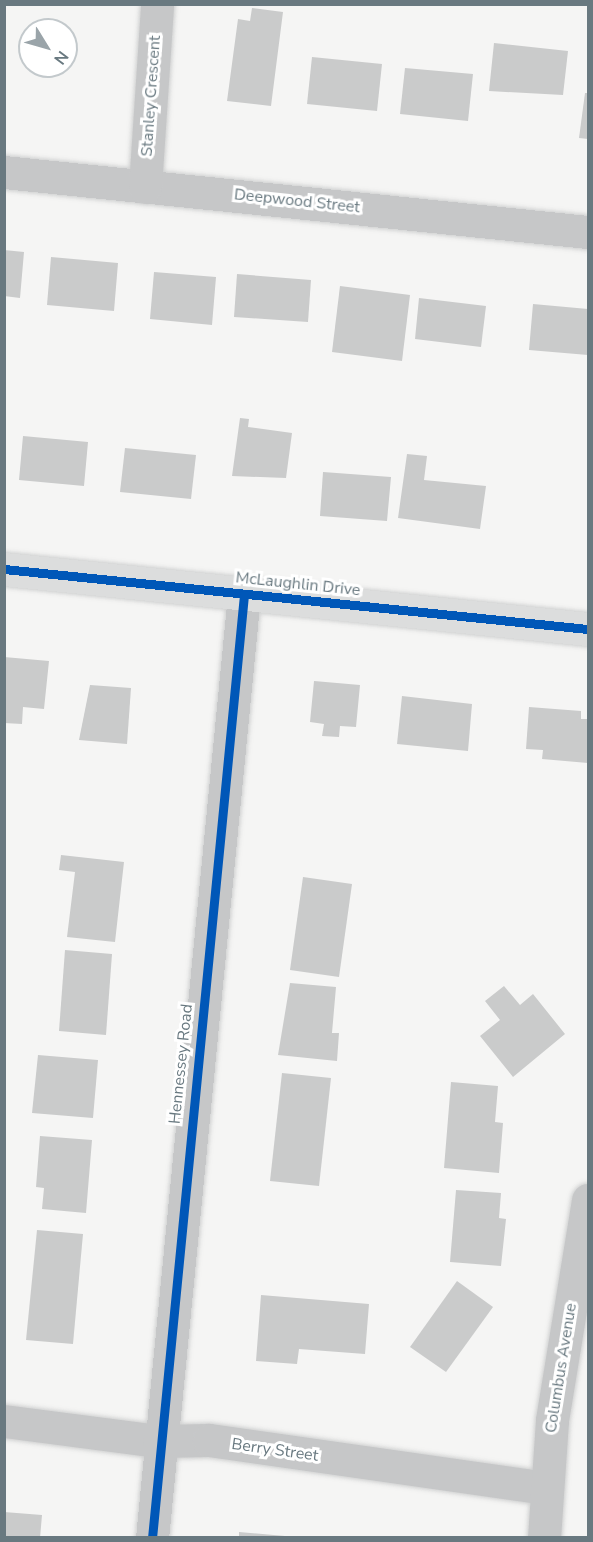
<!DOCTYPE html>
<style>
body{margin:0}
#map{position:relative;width:593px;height:1542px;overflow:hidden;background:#f5f5f4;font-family:"Nunito Sans",sans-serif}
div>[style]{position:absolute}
.building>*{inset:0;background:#cacbcb}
.roads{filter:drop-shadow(0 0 2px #d0d1d1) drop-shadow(0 0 2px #d0d1d1)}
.minor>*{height:33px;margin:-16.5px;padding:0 16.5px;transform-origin:16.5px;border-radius:16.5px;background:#c6c7c8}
.major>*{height:33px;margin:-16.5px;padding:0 16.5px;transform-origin:16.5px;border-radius:16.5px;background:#dcdddd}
.cycleway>*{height:9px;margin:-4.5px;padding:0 4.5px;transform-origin:4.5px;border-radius:4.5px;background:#0057b8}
span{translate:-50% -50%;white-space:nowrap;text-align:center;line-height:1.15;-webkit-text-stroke:6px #fff;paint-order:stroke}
.street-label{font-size:16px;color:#697980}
.frame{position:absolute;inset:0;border:6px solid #697980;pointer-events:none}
.north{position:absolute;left:18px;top:18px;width:60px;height:60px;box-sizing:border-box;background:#fff;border:2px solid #c3c9cc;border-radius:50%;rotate:127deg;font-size:16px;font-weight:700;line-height:24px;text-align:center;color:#697980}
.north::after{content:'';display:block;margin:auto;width:21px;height:27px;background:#9aa4a9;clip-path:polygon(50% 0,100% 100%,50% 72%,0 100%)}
</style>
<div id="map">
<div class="building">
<div style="clip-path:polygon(252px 8px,283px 12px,271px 106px,227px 101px,238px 19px,250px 21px)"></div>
<div style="clip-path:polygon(494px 43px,568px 51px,563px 95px,489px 91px)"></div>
<div style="clip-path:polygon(312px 57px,382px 64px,377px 111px,307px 104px)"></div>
<div style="clip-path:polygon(405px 68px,473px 74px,468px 121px,400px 114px)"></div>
<div style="clip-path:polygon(585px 93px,588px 93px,588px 139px,579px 138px)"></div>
<div style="clip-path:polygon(4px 250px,24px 252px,20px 298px,4px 296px)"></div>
<div style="clip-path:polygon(51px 257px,118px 263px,114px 311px,47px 305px)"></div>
<div style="clip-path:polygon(154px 272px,216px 277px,212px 325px,150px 319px)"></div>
<div style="clip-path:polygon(237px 274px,311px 280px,308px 322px,234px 317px)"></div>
<div style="clip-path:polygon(340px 286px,410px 295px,402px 361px,332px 352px)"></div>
<div style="clip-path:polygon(419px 298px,486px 306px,481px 347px,415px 339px)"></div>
<div style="clip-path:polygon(533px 304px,588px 309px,588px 355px,529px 350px)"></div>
<div style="clip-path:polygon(240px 418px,249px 419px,248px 427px,292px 433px,286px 478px,232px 476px)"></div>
<div style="clip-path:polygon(23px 436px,88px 442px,84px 486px,19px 480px)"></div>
<div style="clip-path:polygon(125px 448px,196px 455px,191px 499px,120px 492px)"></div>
<div style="clip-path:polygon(407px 454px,427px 456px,424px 480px,486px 486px,480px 529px,398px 518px)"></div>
<div style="clip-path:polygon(323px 472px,391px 477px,387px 521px,320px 516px)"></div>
<div style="clip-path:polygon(4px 657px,49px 661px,44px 709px,23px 707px,22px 724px,4px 723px)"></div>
<div style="clip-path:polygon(314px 681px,360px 685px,356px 727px,340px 726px,339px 737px,322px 736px,324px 724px,310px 722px)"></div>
<div style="clip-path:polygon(90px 685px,131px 688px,127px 744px,79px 740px)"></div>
<div style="clip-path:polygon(402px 696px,472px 704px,468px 751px,397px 744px)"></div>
<div style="clip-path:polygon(529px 707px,581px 711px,581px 719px,588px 719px,588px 763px,542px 759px,543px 750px,526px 749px)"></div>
<div style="clip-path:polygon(61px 855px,124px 862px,115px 942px,67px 937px,75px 872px,59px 870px)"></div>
<div style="clip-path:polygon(303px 877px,352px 884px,339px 977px,290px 970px)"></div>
<div style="clip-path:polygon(65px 950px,112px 954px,106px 1035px,59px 1031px)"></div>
<div style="clip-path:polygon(290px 983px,336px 987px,332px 1033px,339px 1033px,337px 1061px,278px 1055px)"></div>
<div style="clip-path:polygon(504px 986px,520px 1005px,533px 994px,565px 1034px,513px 1077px,480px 1036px,500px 1020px,485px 1001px)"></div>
<div style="clip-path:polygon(38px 1055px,98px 1060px,93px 1118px,32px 1113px)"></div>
<div style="clip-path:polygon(282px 1073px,331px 1078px,319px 1186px,270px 1181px)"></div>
<div style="clip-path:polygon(451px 1082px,498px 1086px,495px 1122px,503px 1123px,499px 1173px,444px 1168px)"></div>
<div style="clip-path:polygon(40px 1136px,92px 1140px,86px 1213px,42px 1209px,44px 1188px,36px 1187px)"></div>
<div style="clip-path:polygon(456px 1190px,501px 1193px,499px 1218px,506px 1219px,501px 1266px,450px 1262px)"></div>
<div style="clip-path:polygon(37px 1230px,83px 1234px,73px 1344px,26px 1340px)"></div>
<div style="clip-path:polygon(457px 1281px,493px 1307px,446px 1372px,410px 1347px)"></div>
<div style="clip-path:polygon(261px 1295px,369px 1304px,365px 1354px,299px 1349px,297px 1364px,256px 1361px)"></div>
<div style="clip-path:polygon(4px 1512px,42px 1515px,40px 1538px,4px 1538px)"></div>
<div style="clip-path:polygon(239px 1532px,285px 1536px,285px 1538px,239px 1538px)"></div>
</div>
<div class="roads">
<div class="minor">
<div style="left:4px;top:172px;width:587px;rotate:5.87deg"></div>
<div style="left:145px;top:187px;width:183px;rotate:-86.2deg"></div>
<div style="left:4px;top:1421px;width:156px;rotate:7.4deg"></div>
<div style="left:159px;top:1441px;width:50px;rotate:-1.1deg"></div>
<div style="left:209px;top:1440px;width:339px;rotate:8.1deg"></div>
<div style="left:152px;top:1538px;width:948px;rotate:-84.43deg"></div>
<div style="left:544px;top:1538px;width:118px;rotate:-86.1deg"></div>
<div style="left:552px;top:1420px;width:223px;rotate:-80.7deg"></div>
</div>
<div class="major">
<div style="left:4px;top:569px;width:587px;rotate:5.87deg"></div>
</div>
</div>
<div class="cycleway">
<div style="left:4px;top:569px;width:587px;rotate:5.87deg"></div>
<div style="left:152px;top:1538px;width:948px;rotate:-84.43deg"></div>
</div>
<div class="street-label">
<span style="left:151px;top:96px;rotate:-86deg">Stanley Crescent</span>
<span style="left:297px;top:201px;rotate:6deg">Deepwood Street</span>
<span style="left:298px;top:584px;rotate:6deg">McLaughlin Drive</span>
<span style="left:181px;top:1064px;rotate:-84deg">Hennessey Road</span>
<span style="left:561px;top:1368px;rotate:-81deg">Columbus Avenue</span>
<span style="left:275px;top:1450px;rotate:8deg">Berry Street</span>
</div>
<div class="frame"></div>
<div class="north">N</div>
</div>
